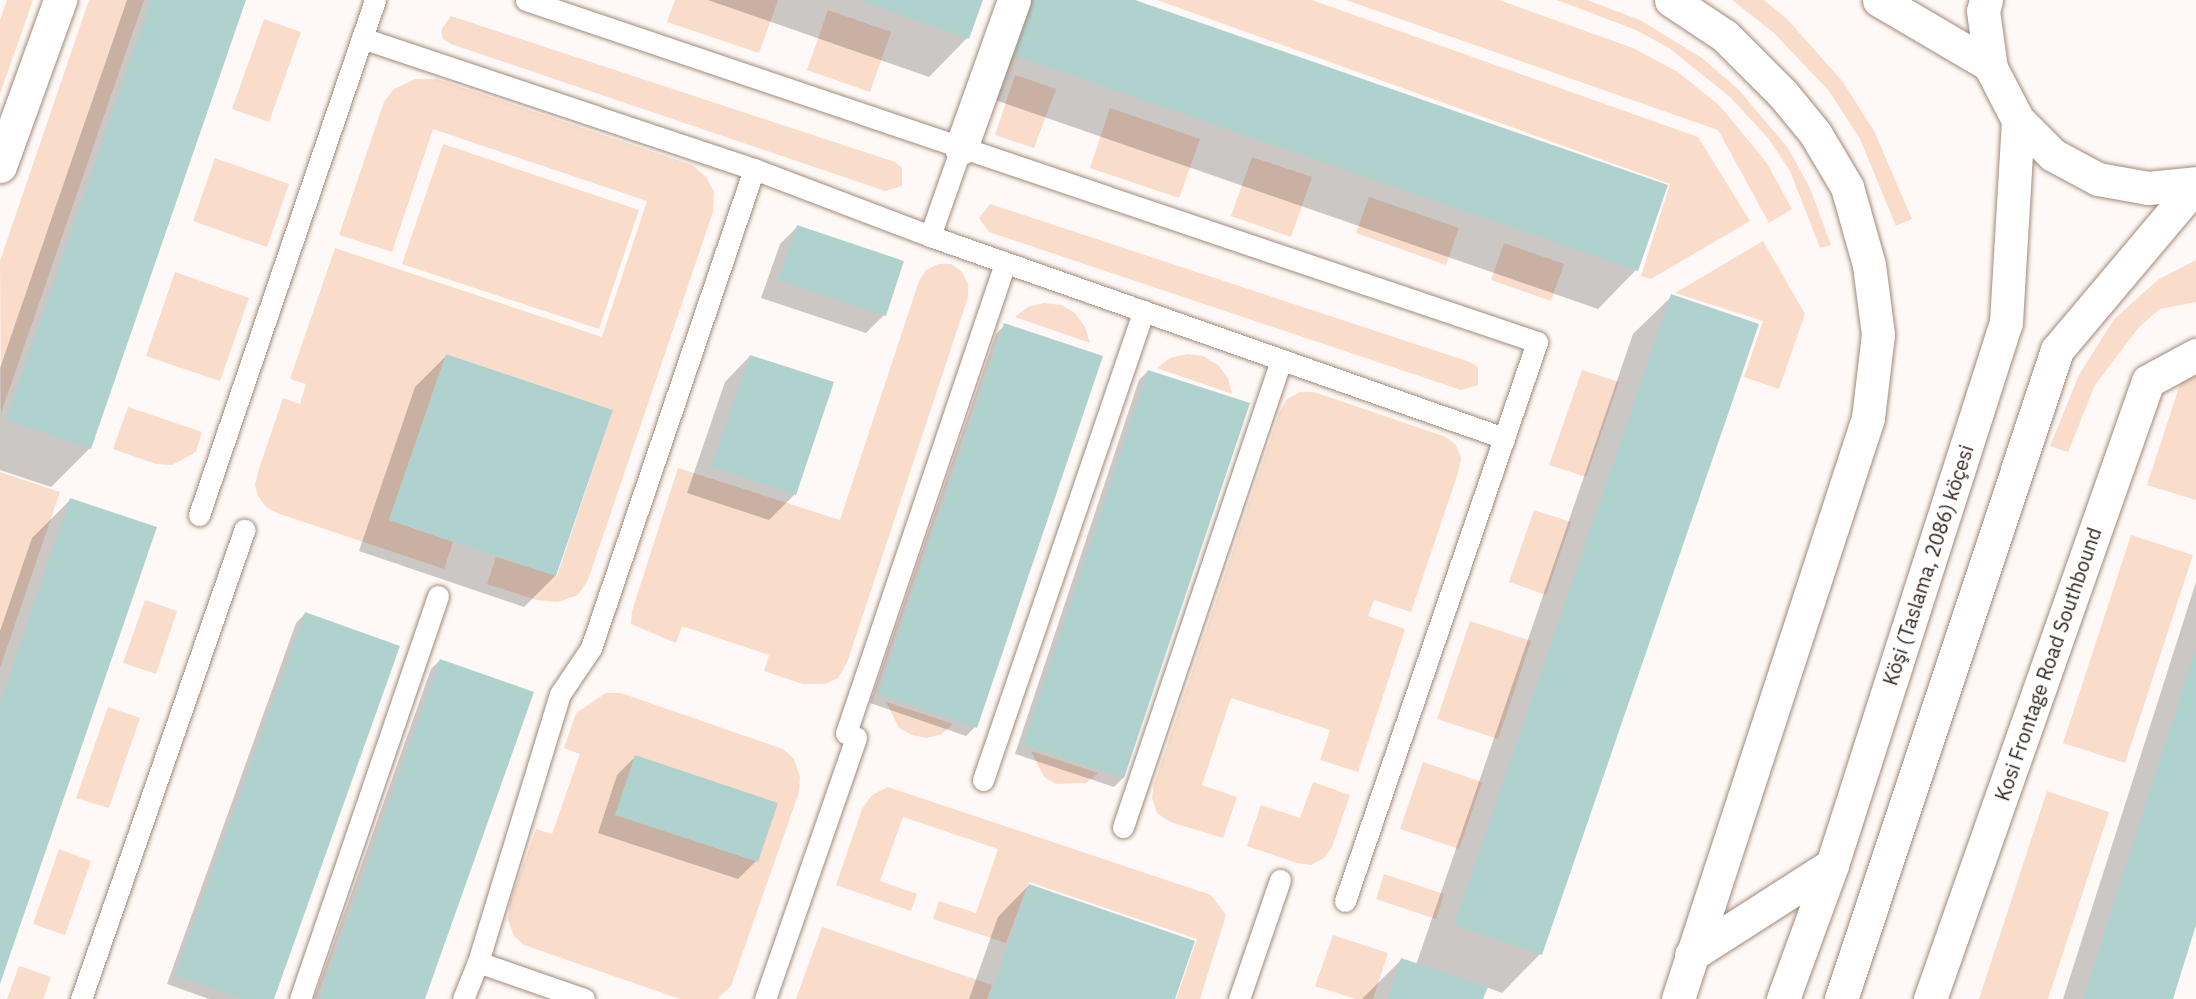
<!DOCTYPE html>
<meta charset="utf-8">
<style>
body{margin:0}
#map{position:relative;width:2196px;height:999px;overflow:hidden;background:#fef9f6;font-family:"IBM Plex Sans",sans-serif}
div>[style]{position:absolute}
.green>*{inset:0;background:#fadccb}
.shadow>*{inset:0;background:#0003}
.building>*{inset:0;background:#b0d2cf}
.roads{filter:drop-shadow(0 0 2px #a2897b) drop-shadow(0 0 2px #a2897b)}
.lane>*{height:21px;margin:-10.5px;padding:0 10.5px;transform-origin:10.5px;border-radius:10.5px;background:#fff}
.street>*{height:33px;margin:-16.5px;padding:0 16.5px;transform-origin:16.5px;border-radius:16.5px;background:#fff}
.secondary>*{height:33px;margin:-16.5px;padding:0 16.5px;transform-origin:16.5px;border-radius:16.5px;background:#fff}
.primary>*{height:33px;margin:-16.5px;padding:0 16.5px;transform-origin:16.5px;border-radius:16.5px;background:#fff}
span{translate:-50% -50%;white-space:nowrap;text-align:center;line-height:1.15;-webkit-text-stroke:6px #fff;paint-order:stroke}
.street-label{font-size:20px;color:#322722}
</style>
<div id="map">
<div class="green">
<div style="clip-path:polygon(7px 0,33px 0,0 94px,0 20px)"></div>
<div style="clip-path:polygon(89px 0,144px 0,1px 413px,0 261px)"></div>
<div style="clip-path:polygon(675px 0,778px 0,759px 53px,667px 22px)"></div>
<div style="clip-path:polygon(1157px 0,1312px 0,1698px 137px,1750px 221px,1651px 279px,1641px 276px,1670px 184px)"></div>
<div style="clip-path:polygon(1346px 0,1499px 0,1633px 48px,1678px 72px,1720px 106px,1766px 162px,1792px 209px,1769px 223px,1718px 130px)"></div>
<div style="clip-path:polygon(1557px 0,1587px 0,1640px 20px,1702px 58px,1738px 89px,1788px 148px,1810px 188px,1831px 245px,1820px 248px,1790px 171px,1768px 138px,1730px 97px,1669px 48px,1636px 30px)"></div>
<div style="clip-path:polygon(1732px 0,1764px 0,1787px 19px,1843px 82px,1874px 131px,1912px 219px,1896px 226px,1860px 139px,1829px 91px,1774px 33px)"></div>
<div style="clip-path:polygon(828px 10px,891px 32px,870px 92px,807px 70px)"></div>
<div style="clip-path:polygon(451px 16px,895px 162px,902px 168px,902px 186px,885px 191px,451px 44px,443px 39px,441px 30px)"></div>
<div style="clip-path:polygon(264px 19px,301px 32px,269px 122px,232px 109px)"></div>
<div style="clip-path:polygon(1015px 75px,1056px 89px,1034px 148px,995px 135px)"></div>
<div style="clip-path:polygon(415px 79px,437px 79px,692px 165px,706px 177px,714px 192px,713px 212px,588px 580px,578px 595px,558px 602px,537px 600px,487px 584px,496px 557px,557px 576px,613px 410px,446px 354px,389px 520px,453px 542px,444px 569px,277px 513px,266px 507px,258px 496px,255px 485px,258px 472px,283px 398px,300px 404px,306px 384px,290px 379px,335px 248px,602px 337px,647px 201px,433px 129px,392px 252px,339px 235px,384px 102px,394px 89px)"></div>
<div style="clip-path:polygon(1110px 108px,1200px 139px,1179px 198px,1090px 168px)"></div>
<div style="clip-path:polygon(443px 144px,639px 210px,599px 329px,402px 264px)"></div>
<div style="clip-path:polygon(1252px 157px,1312px 177px,1291px 237px,1231px 216px)"></div>
<div style="clip-path:polygon(215px 158px,289px 184px,267px 247px,193px 221px)"></div>
<div style="clip-path:polygon(1369px 197px,1459px 228px,1446px 265px,1356px 233px)"></div>
<div style="clip-path:polygon(990px 204px,1470px 362px,1478px 367px,1478px 385px,1461px 390px,989px 232px,979px 218px)"></div>
<div style="clip-path:polygon(1763px 241px,1805px 314px,1779px 389px,1744px 377px,1763px 321px,1675px 293px)"></div>
<div style="clip-path:polygon(1504px 243px,1564px 264px,1551px 301px,1491px 280px)"></div>
<div style="clip-path:polygon(2196px 260px,2196px 302px,2160px 309px,2139px 327px,2095px 385px,2068px 452px,2050px 446px,2079px 375px,2114px 319px,2159px 279px)"></div>
<div style="clip-path:polygon(938px 264px,951px 264px,962px 272px,968px 284px,968px 297px,847px 663px,838px 678px,825px 684px,803px 684px,764px 671px,769px 655px,682px 626px,676px 643px,631px 624px,632px 611px,678px 468px,840px 520px,919px 281px,926px 270px)"></div>
<div style="clip-path:polygon(175px 272px,249px 298px,220px 381px,146px 356px)"></div>
<div style="clip-path:polygon(1044px 303px,1061px 305px,1075px 313px,1085px 327px,1090px 343px,1015px 317px,1028px 307px)"></div>
<div style="clip-path:polygon(1187px 354px,1203px 356px,1218px 365px,1228px 378px,1232px 394px,1157px 368px,1170px 358px)"></div>
<div style="clip-path:polygon(1582px 370px,1619px 382px,1586px 477px,1549px 465px)"></div>
<div style="clip-path:polygon(2184px 372px,2196px 375px,2196px 500px,2147px 485px)"></div>
<div style="clip-path:polygon(1300px 392px,1314px 392px,1446px 437px,1456px 445px,1461px 458px,1458px 473px,1411px 612px,1374px 600px,1368px 616px,1405px 629px,1358px 772px,1320px 760px,1330px 730px,1231px 698px,1202px 785px,1237px 797px,1223px 838px,1170px 822px,1157px 813px,1152px 798px,1154px 784px,1280px 411px,1287px 399px)"></div>
<div style="clip-path:polygon(128px 407px,202px 432px,196px 452px,172px 465px,156px 464px,113px 449px)"></div>
<div style="clip-path:polygon(0 472px,60px 492px,0 668px)"></div>
<div style="clip-path:polygon(1534px 510px,1571px 522px,1546px 595px,1509px 582px)"></div>
<div style="clip-path:polygon(2131px 535px,2193px 555px,2125px 763px,2063px 743px)"></div>
<div style="clip-path:polygon(145px 600px,177px 611px,156px 674px,123px 663px)"></div>
<div style="clip-path:polygon(1470px 621px,1531px 641px,1498px 739px,1437px 719px)"></div>
<div style="clip-path:polygon(606px 693px,621px 693px,783px 749px,794px 759px,800px 777px,799px 792px,731px 986px,717px 999px,680px 999px,524px 945px,514px 936px,508px 920px,510px 902px,536px 829px,552px 834px,580px 754px,564px 748px,576px 713px)"></div>
<div style="clip-path:polygon(886px 702px,953px 724px,942px 734px,927px 738px,912px 735px,899px 728px)"></div>
<div style="clip-path:polygon(108px 707px,140px 718px,109px 808px,76px 798px)"></div>
<div style="clip-path:polygon(1031px 751px,1098px 773px,1086px 783px,1056px 784px,1044px 777px)"></div>
<div style="clip-path:polygon(1423px 762px,1482px 782px,1459px 849px,1400px 829px)"></div>
<div style="clip-path:polygon(1313px 782px,1350px 795px,1332px 847px,1324px 858px,1311px 865px,1297px 863px,1247px 846px,1261px 805px,1300px 818px)"></div>
<div style="clip-path:polygon(888px 787px,1211px 895px,1226px 915px,1200px 999px,1176px 999px,1197px 939px,1029px 882px,1006px 943px,933px 919px,939px 901px,976px 913px,998px 849px,903px 817px,880px 881px,917px 894px,911px 911px,836px 885px,862px 809px,872px 795px)"></div>
<div style="clip-path:polygon(2047px 791px,2109px 812px,2048px 999px,1979px 999px)"></div>
<div style="clip-path:polygon(59px 849px,91px 861px,65px 935px,33px 924px)"></div>
<div style="clip-path:polygon(1384px 874px,1444px 894px,1436px 919px,1376px 899px)"></div>
<div style="clip-path:polygon(822px 927px,992px 985px,987px 999px,796px 999px)"></div>
<div style="clip-path:polygon(1333px 935px,1388px 953px,1373px 999px,1356px 999px,1315px 986px)"></div>
<div style="clip-path:polygon(19px 966px,51px 977px,43px 999px,7px 999px)"></div>
</div>
<div class="shadow">
<div style="clip-path:polygon(127px 0,244px 0,90px 448px,51px 487px,0 470px,0 368px)"></div>
<div style="clip-path:polygon(708px 0,981px 0,967px 38px,929px 77px)"></div>
<div style="clip-path:polygon(1013px 0,1130px 0,1636px 270px,1598px 309px,975px 93px)"></div>
<div style="clip-path:polygon(798px 226px,884px 315px,866px 333px,761px 298px,780px 244px)"></div>
<div style="clip-path:polygon(1672px 296px,1540px 954px,1502px 993px,1486px 987px,1482px 999px,1362px 999px,1401px 960px,1416px 965px,1633px 334px)"></div>
<div style="clip-path:polygon(1005px 325px,975px 727px,966px 736px,870px 703px,996px 334px)"></div>
<div style="clip-path:polygon(446px 356px,555px 576px,524px 607px,359px 551px,415px 387px)"></div>
<div style="clip-path:polygon(750px 356px,832px 383px,794px 495px,769px 520px,687px 493px,725px 382px)"></div>
<div style="clip-path:polygon(1148px 371px,1123px 778px,1114px 787px,1015px 754px,1139px 380px)"></div>
<div style="clip-path:polygon(70px 500px,0 981px,0 631px,32px 538px)"></div>
<div style="clip-path:polygon(2196px 582px,2196px 920px,2171px 999px,2063px 999px)"></div>
<div style="clip-path:polygon(305px 614px,272px 999px,209px 999px,167px 984px,296px 623px)"></div>
<div style="clip-path:polygon(440px 660px,423px 999px,314px 999px,431px 669px)"></div>
<div style="clip-path:polygon(635px 757px,756px 861px,738px 879px,598px 833px,617px 775px)"></div>
<div style="clip-path:polygon(1029px 885px,1173px 999px,969px 999px,998px 917px)"></div>
</div>
<div class="building">
<div style="clip-path:polygon(151px 0,246px 0,91px 449px,6px 420px)"></div>
<div style="clip-path:polygon(858px 0,983px 0,969px 39px)"></div>
<div style="clip-path:polygon(1032px 0,1135px 0,1668px 185px,1638px 271px,1013px 55px)"></div>
<div style="clip-path:polygon(797px 225px,904px 261px,886px 316px,778px 280px)"></div>
<div style="clip-path:polygon(1671px 294px,1759px 324px,1542px 955px,1454px 925px)"></div>
<div style="clip-path:polygon(1004px 323px,1103px 356px,977px 728px,878px 694px)"></div>
<div style="clip-path:polygon(446px 354px,613px 410px,556px 576px,389px 520px)"></div>
<div style="clip-path:polygon(750px 355px,834px 382px,796px 495px,711px 467px)"></div>
<div style="clip-path:polygon(1148px 370px,1250px 403px,1124px 778px,1023px 745px)"></div>
<div style="clip-path:polygon(70px 498px,157px 527px,0 984px,0 703px)"></div>
<div style="clip-path:polygon(305px 612px,400px 646px,274px 999px,242px 999px,175px 975px)"></div>
<div style="clip-path:polygon(2196px 647px,2196px 925px,2173px 999px,2083px 999px)"></div>
<div style="clip-path:polygon(440px 659px,534px 692px,425px 999px,319px 999px)"></div>
<div style="clip-path:polygon(635px 755px,778px 803px,758px 862px,615px 815px)"></div>
<div style="clip-path:polygon(1029px 884px,1195px 941px,1175px 999px,989px 999px)"></div>
<div style="clip-path:polygon(1401px 958px,1488px 987px,1483px 999px,1387px 999px)"></div>
</div>
<div class="roads">
<div class="lane">
<div style="left:526px;top:0;width:1067px;rotate:18.69deg"></div>
<div style="left:1537px;top:342px;width:591px;rotate:108.96deg"></div>
<div style="left:362px;top:38px;width:413px;rotate:18.5deg"></div>
<div style="left:754px;top:169px;width:188px;rotate:20.8deg"></div>
<div style="left:930px;top:236px;width:609px;rotate:19.39deg"></div>
<div style="left:930px;top:236px;width:93px;rotate:-70.6deg"></div>
<div style="left:199px;top:515px;width:544px;rotate:-71.13deg"></div>
<div style="left:846px;top:733px;width:496px;rotate:-71.3deg"></div>
<div style="left:983px;top:780px;width:496px;rotate:-71.1deg"></div>
<div style="left:1123px;top:827px;width:493px;rotate:-71.3deg"></div>
<div style="left:81px;top:999px;width:497px;rotate:-70.8deg"></div>
<div style="left:300px;top:999px;width:426px;rotate:-71.1deg"></div>
<div style="left:463px;top:999px;width:40px;rotate:-68deg"></div>
<div style="left:584px;top:999px;width:112px;rotate:-160.8deg"></div>
<div style="left:478px;top:962px;width:280px;rotate:-73deg"></div>
<div style="left:560px;top:694px;width:55px;rotate:-56deg"></div>
<div style="left:591px;top:648px;width:506px;rotate:-71.21deg"></div>
<div style="left:765px;top:999px;width:277px;rotate:-70.8deg"></div>
<div style="left:1239px;top:999px;width:126px;rotate:-71deg"></div>
</div>
<div class="street">
<div style="left:1671px;top:0;width:65px;rotate:33.7deg"></div>
<div style="left:1725px;top:36px;width:82px;rotate:45deg"></div>
<div style="left:1783px;top:94px;width:50px;rotate:50.6deg"></div>
<div style="left:1815px;top:133px;width:63px;rotate:59.3deg"></div>
<div style="left:1847px;top:187px;width:81px;rotate:74.2deg"></div>
<div style="left:1869px;top:265px;width:70px;rotate:82.6deg"></div>
<div style="left:1878px;top:334px;width:85px;rotate:96.8deg"></div>
<div style="left:1868px;top:418px;width:611px;rotate:108.11deg"></div>
<div style="left:961px;top:148px;width:157px;rotate:-70.3deg"></div>
<div style="left:0;top:166px;width:177px;rotate:-70.1deg"></div>
<div style="left:1930px;top:999px;width:655px;rotate:-70.57deg"></div>
<div style="left:2148px;top:381px;width:55px;rotate:-28.4deg"></div>
</div>
<div class="secondary">
<div style="left:1879px;top:0;width:129px;rotate:30.4deg"></div>
</div>
<div class="primary">
<div style="left:1986px;top:0;width:11px;rotate:105deg"></div>
<div style="left:1983px;top:11px;width:58px;rotate:82deg"></div>
<div style="left:1991px;top:68px;width:59px;rotate:62.6deg"></div>
<div style="left:2018px;top:120px;width:49px;rotate:45deg"></div>
<div style="left:2053px;top:155px;width:51px;rotate:28.1deg"></div>
<div style="left:2098px;top:179px;width:51px;rotate:10.2deg"></div>
<div style="left:2148px;top:188px;width:48px;rotate:-5.9deg"></div>
<div style="left:1691px;top:955px;width:167px;rotate:-32.6deg"></div>
<div style="left:1783px;top:999px;width:143px;rotate:-69.9deg"></div>
<div style="left:1832px;top:865px;width:570px;rotate:-72.23deg"></div>
<div style="left:2006px;top:322px;width:202px;rotate:-86.6deg"></div>
<div style="left:1841px;top:999px;width:684px;rotate:-71.59deg"></div>
<div style="left:2057px;top:350px;width:216px;rotate:-49.9deg"></div>
</div>
</div>
<div class="street-label">
<span style="left:1928px;top:565px;rotate:-72deg">Köşi (Taslama, 2086) köçesi</span>
<span style="left:2048px;top:664px;rotate:-71deg">Kosi Frontage Road Southbound</span>
</div>
</div>
